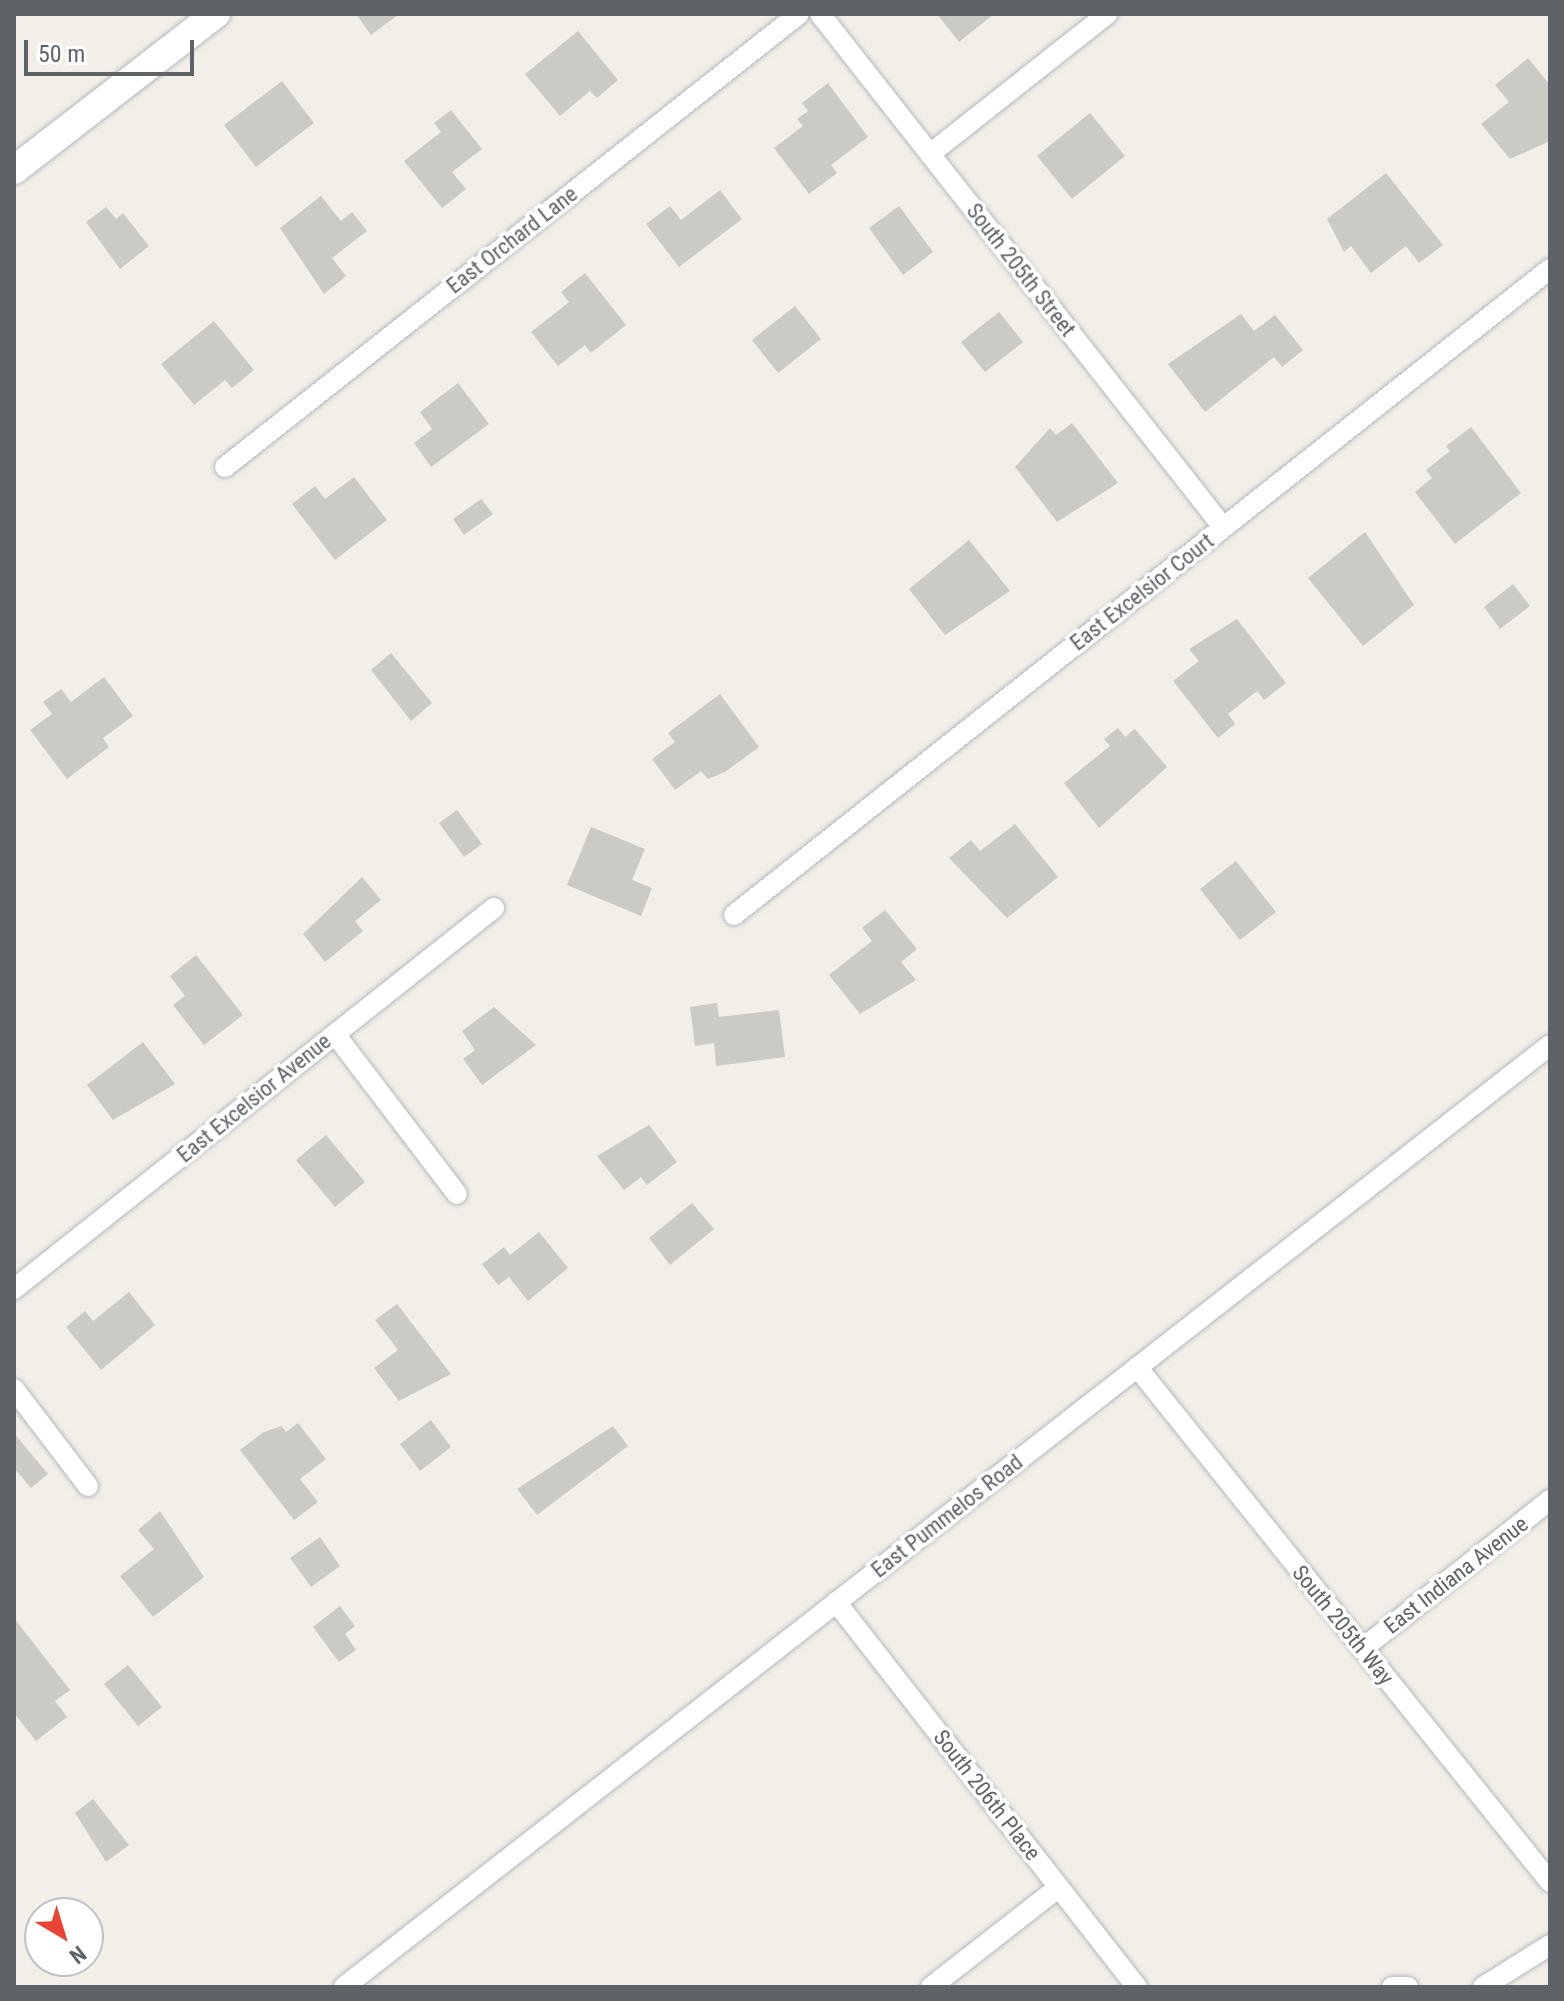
<!DOCTYPE html>
<style>
body{margin:0}
#map{position:relative;width:1564px;height:2001px;overflow:hidden;background:#f1efe8;font-family:"Roboto Condensed",sans-serif}
div>[style]{position:absolute}
.building>*{inset:0;background:#cccac5}
.roads{filter:drop-shadow(0 0 2px #b5b8bc) drop-shadow(0 0 2px #b5b8bc)}
.street>*{height:20px;margin:-10px;padding:0 10px;transform-origin:10px;border-radius:10px;background:#fff}
.secondary>*{height:28px;margin:-14px;padding:0 14px;transform-origin:14px;border-radius:14px;background:#fff}
span{translate:-50% -50%;white-space:nowrap;text-align:center;line-height:1.15;-webkit-text-stroke:7px #fff;paint-order:stroke}
.street-label{font-size:22px;color:#5f6368}
.frame{position:absolute;inset:0;border:16px solid #5f6368;pointer-events:none}
.north{position:absolute;left:24px;top:1897px;width:80px;height:80px;box-sizing:border-box;background:#fff;border:2px solid #bfc1c3;border-radius:50%;rotate:142deg;font-size:22px;font-weight:700;line-height:32px;text-align:center;color:#5f6368}
.north::after{content:'';display:block;margin:auto;width:28px;height:36px;background:#ea4335;clip-path:polygon(50% 0,100% 100%,50% 72%,0 100%)}
.scale{position:absolute;left:24px;top:40px;width:170px;height:36px;box-sizing:border-box;border:4px solid #5f6368;border-top:0;padding-left:10px;font-size:24px;line-height:28px;white-space:nowrap;color:#5f6368;-webkit-text-stroke:6px #fff;paint-order:stroke}
</style>
<div id="map">
<div class="building">
<div style="clip-path:polygon(356px 14px,399px 14px,371px 35px)"></div>
<div style="clip-path:polygon(937px 14px,994px 14px,959px 42px)"></div>
<div style="clip-path:polygon(578px 31px,618px 80px,597px 98px,590px 91px,560px 116px,525px 74px)"></div>
<div style="clip-path:polygon(1528px 58px,1550px 85px,1550px 141px,1510px 159px,1481px 124px,1509px 102px,1495px 85px)"></div>
<div style="clip-path:polygon(282px 81px,314px 123px,256px 167px,224px 125px)"></div>
<div style="clip-path:polygon(828px 83px,868px 137px,831px 165px,837px 173px,809px 194px,774px 148px,803px 126px,797px 119px,808px 111px,802px 103px)"></div>
<div style="clip-path:polygon(451px 110px,482px 149px,452px 172px,466px 189px,442px 208px,404px 161px,441px 132px,434px 123px)"></div>
<div style="clip-path:polygon(1090px 113px,1125px 156px,1072px 199px,1037px 156px)"></div>
<div style="clip-path:polygon(1386px 173px,1443px 245px,1419px 263px,1406px 246px,1371px 273px,1351px 246px,1344px 252px,1327px 219px)"></div>
<div style="clip-path:polygon(720px 190px,742px 219px,679px 267px,646px 224px,670px 206px,681px 220px)"></div>
<div style="clip-path:polygon(321px 196px,341px 221px,352px 212px,367px 231px,332px 258px,346px 276px,324px 294px,280px 228px)"></div>
<div style="clip-path:polygon(899px 206px,933px 252px,903px 275px,869px 228px)"></div>
<div style="clip-path:polygon(106px 207px,116px 219px,123px 213px,149px 246px,120px 269px,86px 222px)"></div>
<div style="clip-path:polygon(585px 273px,626px 325px,591px 353px,585px 345px,558px 366px,531px 332px,569px 302px,561px 292px)"></div>
<div style="clip-path:polygon(795px 306px,821px 339px,778px 373px,752px 340px)"></div>
<div style="clip-path:polygon(999px 312px,1023px 342px,985px 372px,961px 342px)"></div>
<div style="clip-path:polygon(1241px 314px,1254px 331px,1275px 315px,1303px 350px,1282px 367px,1274px 357px,1205px 412px,1168px 364px)"></div>
<div style="clip-path:polygon(214px 321px,254px 370px,232px 388px,225px 380px,194px 405px,161px 364px)"></div>
<div style="clip-path:polygon(458px 383px,489px 424px,431px 467px,414px 443px,432px 429px,420px 412px)"></div>
<div style="clip-path:polygon(1072px 423px,1118px 483px,1057px 522px,1015px 467px,1050px 428px,1056px 435px)"></div>
<div style="clip-path:polygon(1471px 427px,1521px 493px,1455px 544px,1415px 492px,1432px 478px,1426px 470px,1450px 451px,1446px 446px)"></div>
<div style="clip-path:polygon(354px 477px,387px 520px,335px 560px,292px 504px,315px 486px,325px 499px)"></div>
<div style="clip-path:polygon(481px 499px,493px 514px,464px 535px,453px 519px)"></div>
<div style="clip-path:polygon(1365px 532px,1414px 605px,1363px 646px,1308px 578px)"></div>
<div style="clip-path:polygon(969px 540px,1010px 591px,945px 635px,909px 589px)"></div>
<div style="clip-path:polygon(1513px 584px,1530px 606px,1500px 629px,1484px 607px)"></div>
<div style="clip-path:polygon(1237px 619px,1286px 683px,1264px 700px,1257px 691px,1228px 714px,1235px 724px,1218px 738px,1173px 681px,1199px 661px,1189px 649px)"></div>
<div style="clip-path:polygon(391px 653px,432px 703px,411px 721px,371px 670px)"></div>
<div style="clip-path:polygon(104px 677px,133px 716px,103px 738px,109px 747px,67px 779px,30px 730px,52px 714px,43px 702px,61px 689px,71px 702px)"></div>
<div style="clip-path:polygon(720px 694px,759px 747px,725px 772px,708px 779px,701px 771px,675px 790px,652px 759px,675px 742px,668px 733px)"></div>
<div style="clip-path:polygon(1118px 728px,1125px 737px,1135px 729px,1167px 767px,1099px 828px,1064px 783px,1110px 746px,1104px 739px)"></div>
<div style="clip-path:polygon(457px 810px,482px 844px,464px 857px,439px 823px)"></div>
<div style="clip-path:polygon(1015px 824px,1058px 877px,1007px 918px,949px 858px,971px 840px,980px 851px)"></div>
<div style="clip-path:polygon(591px 827px,645px 849px,632px 880px,652px 888px,641px 916px,567px 885px)"></div>
<div style="clip-path:polygon(1236px 861px,1276px 912px,1240px 940px,1200px 889px)"></div>
<div style="clip-path:polygon(362px 877px,381px 900px,355px 921px,363px 931px,325px 962px,303px 934px)"></div>
<div style="clip-path:polygon(885px 910px,917px 949px,901px 962px,916px 980px,860px 1014px,829px 975px,872px 941px,862px 928px)"></div>
<div style="clip-path:polygon(196px 955px,243px 1015px,204px 1045px,173px 1005px,185px 996px,170px 976px)"></div>
<div style="clip-path:polygon(717px 1003px,719px 1017px,779px 1010px,785px 1057px,716px 1066px,714px 1043px,695px 1046px,690px 1007px)"></div>
<div style="clip-path:polygon(494px 1007px,536px 1045px,482px 1085px,463px 1059px,475px 1050px,462px 1031px)"></div>
<div style="clip-path:polygon(143px 1042px,175px 1084px,113px 1120px,87px 1085px)"></div>
<div style="clip-path:polygon(649px 1125px,677px 1162px,647px 1185px,641px 1177px,624px 1190px,597px 1156px)"></div>
<div style="clip-path:polygon(326px 1135px,365px 1182px,335px 1207px,296px 1160px)"></div>
<div style="clip-path:polygon(692px 1203px,714px 1229px,670px 1265px,649px 1238px)"></div>
<div style="clip-path:polygon(539px 1232px,568px 1268px,528px 1301px,509px 1277px,498px 1285px,482px 1264px,504px 1247px,510px 1255px)"></div>
<div style="clip-path:polygon(129px 1292px,155px 1325px,101px 1370px,66px 1327px,85px 1311px,93px 1321px)"></div>
<div style="clip-path:polygon(397px 1304px,451px 1374px,399px 1401px,374px 1368px,398px 1350px,375px 1320px)"></div>
<div style="clip-path:polygon(431px 1420px,451px 1447px,420px 1471px,400px 1444px)"></div>
<div style="clip-path:polygon(298px 1423px,326px 1459px,300px 1479px,318px 1502px,294px 1520px,240px 1450px,262px 1433px,281px 1426px,286px 1432px)"></div>
<div style="clip-path:polygon(613px 1426px,628px 1446px,537px 1515px,517px 1489px)"></div>
<div style="clip-path:polygon(14px 1433px,48px 1474px,31px 1488px,14px 1468px)"></div>
<div style="clip-path:polygon(160px 1511px,204px 1577px,153px 1617px,120px 1576px,154px 1549px,138px 1530px)"></div>
<div style="clip-path:polygon(320px 1537px,340px 1566px,311px 1587px,290px 1558px)"></div>
<div style="clip-path:polygon(340px 1606px,355px 1626px,345px 1634px,356px 1650px,339px 1662px,313px 1627px)"></div>
<div style="clip-path:polygon(14px 1618px,70px 1690px,55px 1701px,67px 1717px,36px 1741px,14px 1713px)"></div>
<div style="clip-path:polygon(128px 1665px,162px 1707px,138px 1726px,104px 1684px)"></div>
<div style="clip-path:polygon(93px 1799px,129px 1845px,106px 1862px,75px 1813px)"></div>
</div>
<div class="roads">
<div class="street">
<div style="left:820px;top:14px;width:652px;rotate:51.85deg"></div>
<div style="left:930px;top:154px;width:226px;rotate:-38.3deg"></div>
<div style="left:225px;top:467px;width:731px;rotate:-38.28deg"></div>
<div style="left:734px;top:915px;width:1041px;rotate:-38.37deg"></div>
<div style="left:335px;top:1034px;width:201px;rotate:52.7deg"></div>
<div style="left:14px;top:1289px;width:613px;rotate:-38.44deg"></div>
<div style="left:1137px;top:1367px;width:660px;rotate:51.27deg"></div>
<div style="left:14px;top:1389px;width:122px;rotate:52.7deg"></div>
<div style="left:836px;top:1602px;width:489px;rotate:52deg"></div>
<div style="left:1362px;top:1649px;width:240px;rotate:-38.4deg"></div>
<div style="left:344px;top:1987px;width:1530px;rotate:-37.99deg"></div>
<div style="left:931px;top:1987px;width:162px;rotate:-38deg"></div>
<div style="left:1392px;top:1987px;width:16px"></div>
<div style="left:1483px;top:1987px;width:79px;rotate:-32.1deg"></div>
</div>
<div class="secondary">
<div style="left:14px;top:170px;width:255px;rotate:-37.7deg"></div>
</div>
</div>
<div class="street-label">
<span style="left:512px;top:240px;rotate:-38deg">East Orchard Lane</span>
<span style="left:1021px;top:270px;rotate:52deg">South 205th Street</span>
<span style="left:1142px;top:592px;rotate:-38deg">East Excelsior Court</span>
<span style="left:254px;top:1098px;rotate:-39deg">East Excelsior Avenue</span>
<span style="left:947px;top:1516px;rotate:-38deg">East Pummelos Road</span>
<span style="left:1456px;top:1575px;rotate:-38deg">East Indiana Avenue</span>
<span style="left:1343px;top:1625px;rotate:51deg">South 205th Way</span>
<span style="left:987px;top:1795px;rotate:52deg">South 206th Place</span>
</div>
<div class="frame"></div>
<div class="north">N</div>
<div class="scale">50 m</div>
</div>
